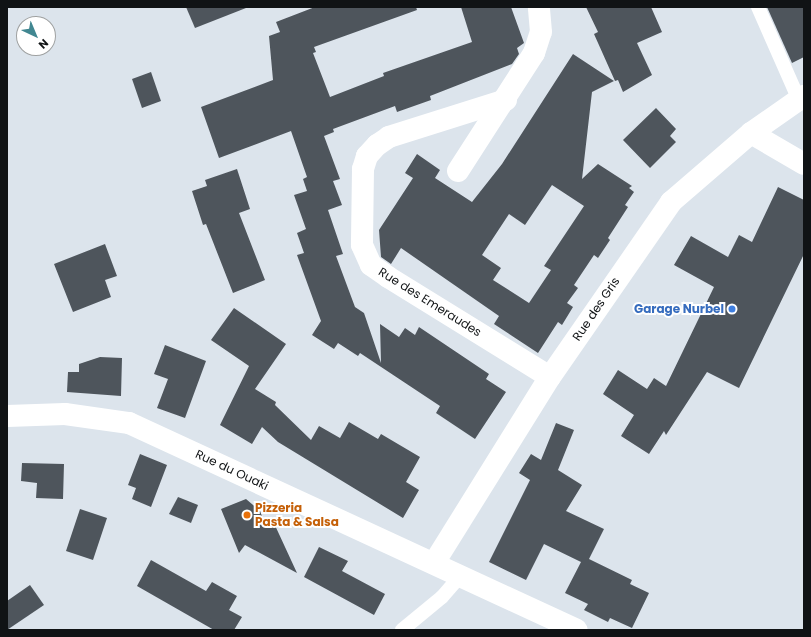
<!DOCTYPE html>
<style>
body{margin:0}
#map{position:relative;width:811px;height:637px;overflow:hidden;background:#dce4ec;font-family:Poppins,sans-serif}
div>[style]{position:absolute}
.building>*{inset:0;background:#4e555c}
.service>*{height:14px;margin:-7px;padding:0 7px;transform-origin:7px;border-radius:7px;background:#fff}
.minor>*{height:22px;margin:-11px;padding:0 11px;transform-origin:11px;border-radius:11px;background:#fff}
.tertiary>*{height:22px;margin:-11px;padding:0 11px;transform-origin:11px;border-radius:11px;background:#fff}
.dots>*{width:11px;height:11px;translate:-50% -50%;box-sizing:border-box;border:2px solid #fff;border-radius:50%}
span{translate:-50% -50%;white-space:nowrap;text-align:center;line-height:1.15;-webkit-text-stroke:4px #fff;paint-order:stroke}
.street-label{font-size:12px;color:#101315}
.shop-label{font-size:12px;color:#366cbe;font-weight:700}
.right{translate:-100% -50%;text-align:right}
.food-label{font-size:12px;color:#c56008;font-weight:700}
.left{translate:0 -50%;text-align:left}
.frame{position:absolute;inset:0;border:8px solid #101315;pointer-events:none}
.north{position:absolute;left:16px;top:16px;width:40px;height:40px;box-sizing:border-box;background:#fff;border:1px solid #9fa1a1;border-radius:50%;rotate:136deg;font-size:11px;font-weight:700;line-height:16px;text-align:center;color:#101315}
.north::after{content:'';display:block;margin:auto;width:14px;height:18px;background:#418791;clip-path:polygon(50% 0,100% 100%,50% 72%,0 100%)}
</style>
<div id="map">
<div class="building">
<div style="clip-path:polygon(186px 7px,246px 7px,246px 8px,195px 28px)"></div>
<div style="clip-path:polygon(315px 7px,416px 7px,417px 10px,314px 47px,316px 52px,313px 53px,330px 97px,384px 76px,383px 73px,472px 42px,461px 7px,511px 7px,524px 43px,517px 48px,519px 54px,512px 64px,430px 96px,431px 100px,397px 112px,395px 106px,333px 129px,334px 132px,324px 136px,340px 179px,333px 181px,342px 205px,328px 210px,343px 254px,336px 256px,355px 307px,364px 313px,381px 363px,380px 324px,399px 337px,405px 328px,415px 335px,419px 327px,489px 374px,486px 379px,506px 392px,475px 439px,436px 413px,440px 406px,360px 353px,358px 356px,338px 343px,334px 349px,312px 335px,321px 321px,297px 255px,304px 253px,297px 233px,306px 229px,294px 195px,307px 191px,303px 179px,307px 177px,291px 131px,219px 158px,201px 107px,273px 80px,269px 36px,280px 32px,276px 22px)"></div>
<div style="clip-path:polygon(586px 7px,651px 7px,662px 32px,637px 43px,652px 75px,623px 92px,618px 80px,615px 81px,594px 34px,598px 32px)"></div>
<div style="clip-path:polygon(767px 7px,804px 7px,804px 57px,792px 63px)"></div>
<div style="clip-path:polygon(evenodd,573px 54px,614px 81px,592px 92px,582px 179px,598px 164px,632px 186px,629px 188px,634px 192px,625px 205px,628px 207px,608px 238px,610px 240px,598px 258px,594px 255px,574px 285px,578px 288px,567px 303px,573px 307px,562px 325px,558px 322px,538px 353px,494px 324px,499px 316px,401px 248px,391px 264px,381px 257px,379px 230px,413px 178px,405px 173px,417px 154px,440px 170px,435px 178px,472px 202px,502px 164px,573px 54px,552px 185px,584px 206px,544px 266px,551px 270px,529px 303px,493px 280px,501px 268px,482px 255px,509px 214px,525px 225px,552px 185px)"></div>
<div style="clip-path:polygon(151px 72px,161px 101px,142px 108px,132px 79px)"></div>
<div style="clip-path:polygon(656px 108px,676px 129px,670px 136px,676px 142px,650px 168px,623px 140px)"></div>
<div style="clip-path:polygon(237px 169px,250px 209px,239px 213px,265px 280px,233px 293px,206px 224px,203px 225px,192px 191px,207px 186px,205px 180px)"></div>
<div style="clip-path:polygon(778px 187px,804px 200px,804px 254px,739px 388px,707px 372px,666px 435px,664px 431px,649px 454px,621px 436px,634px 415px,603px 394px,618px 370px,647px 389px,654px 378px,666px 386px,714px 287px,674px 265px,691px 236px,728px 257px,739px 235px,752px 242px)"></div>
<div style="clip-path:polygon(105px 244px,117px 276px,105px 280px,111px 297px,73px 312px,54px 264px)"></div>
<div style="clip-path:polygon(234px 308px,286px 344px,255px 389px,276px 402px,275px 405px,311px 440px,319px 426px,340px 438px,349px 422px,378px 439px,381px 434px,420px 457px,406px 482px,419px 490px,403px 518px,278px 442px,262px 427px,252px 444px,220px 425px,249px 366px,211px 340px)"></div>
<div style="clip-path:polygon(165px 345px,206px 361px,185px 418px,157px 408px,168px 379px,154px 374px)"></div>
<div style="clip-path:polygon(100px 357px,122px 358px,121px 396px,67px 392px,68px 372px,79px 372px,79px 364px)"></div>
<div style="clip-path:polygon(556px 423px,574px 430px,558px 470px,582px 485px,566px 511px,604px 529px,589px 559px,632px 580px,630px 584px,649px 593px,632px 628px,610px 618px,608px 622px,584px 610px,588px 604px,565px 593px,581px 562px,544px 544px,526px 580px,489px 562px,530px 480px,519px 473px,531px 454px,541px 460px)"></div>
<div style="clip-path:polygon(140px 454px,167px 465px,151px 507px,132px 499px,136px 488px,128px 485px)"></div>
<div style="clip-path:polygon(22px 463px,64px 464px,63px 499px,36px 498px,37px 483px,21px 481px)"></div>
<div style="clip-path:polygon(178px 497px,198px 505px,191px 523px,169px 514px)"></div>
<div style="clip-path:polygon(246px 499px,260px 511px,265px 524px,273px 521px,297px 573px,245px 545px,239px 553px,221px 509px)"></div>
<div style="clip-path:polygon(80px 509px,107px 518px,93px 560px,66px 551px)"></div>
<div style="clip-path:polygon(319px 547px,348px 561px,342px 571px,385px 594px,374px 615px,304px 577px)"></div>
<div style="clip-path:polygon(151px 560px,206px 591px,212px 582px,237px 596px,229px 610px,242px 617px,234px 630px,214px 630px,137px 586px)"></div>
<div style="clip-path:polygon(30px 585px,44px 605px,7px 630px,7px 601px)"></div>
</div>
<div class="service">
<div style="left:758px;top:7px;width:102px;rotate:66.2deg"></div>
<div style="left:402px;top:630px;width:52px;rotate:-39.5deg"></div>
<div style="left:442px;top:597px;width:28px;rotate:-49deg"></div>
</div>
<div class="minor">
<div style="left:506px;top:100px;width:123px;rotate:162.5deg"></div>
<div style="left:389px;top:137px;width:14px;rotate:146deg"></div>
<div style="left:377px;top:145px;width:15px;rotate:132deg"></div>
<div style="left:367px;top:156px;width:14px;rotate:107deg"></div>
<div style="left:363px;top:169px;width:76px;rotate:90.8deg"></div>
<div style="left:362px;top:245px;width:22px;rotate:66deg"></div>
<div style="left:371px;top:265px;width:21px;rotate:35deg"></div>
<div style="left:388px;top:277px;width:190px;rotate:31.7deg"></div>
<div style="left:751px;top:133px;width:61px;rotate:30.3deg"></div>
<div style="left:458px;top:171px;width:140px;rotate:-57.2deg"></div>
<div style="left:534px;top:53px;width:22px;rotate:-72deg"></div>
<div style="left:541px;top:32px;width:25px;rotate:-95deg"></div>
<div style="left:434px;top:563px;width:219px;rotate:-58.1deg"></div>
<div style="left:550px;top:377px;width:213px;rotate:-55.3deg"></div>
<div style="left:671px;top:202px;width:106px;rotate:-40.8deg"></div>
<div style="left:751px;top:133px;width:65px;rotate:-34.9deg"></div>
</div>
<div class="tertiary">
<div style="left:7px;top:416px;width:58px;rotate:-2deg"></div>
<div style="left:65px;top:414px;width:65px;rotate:8deg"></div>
<div style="left:129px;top:423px;width:493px;rotate:24.8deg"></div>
</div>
<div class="dots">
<div style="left:732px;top:309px;background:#3f7fe0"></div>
<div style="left:247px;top:515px;background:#e8710a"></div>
</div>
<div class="street-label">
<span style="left:430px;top:302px;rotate:32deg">Rue des Emeraudes</span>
<span style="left:596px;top:309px;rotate:-56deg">Rue des Gris</span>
<span style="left:232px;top:470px;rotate:25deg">Rue du Ouaki</span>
</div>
<div class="shop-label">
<span class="right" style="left:724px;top:309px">Garage Nurbel</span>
</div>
<div class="food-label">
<span class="left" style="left:255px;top:515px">Pizzeria<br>Pasta &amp; Salsa</span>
</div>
<div class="frame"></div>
<div class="north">N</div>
</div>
